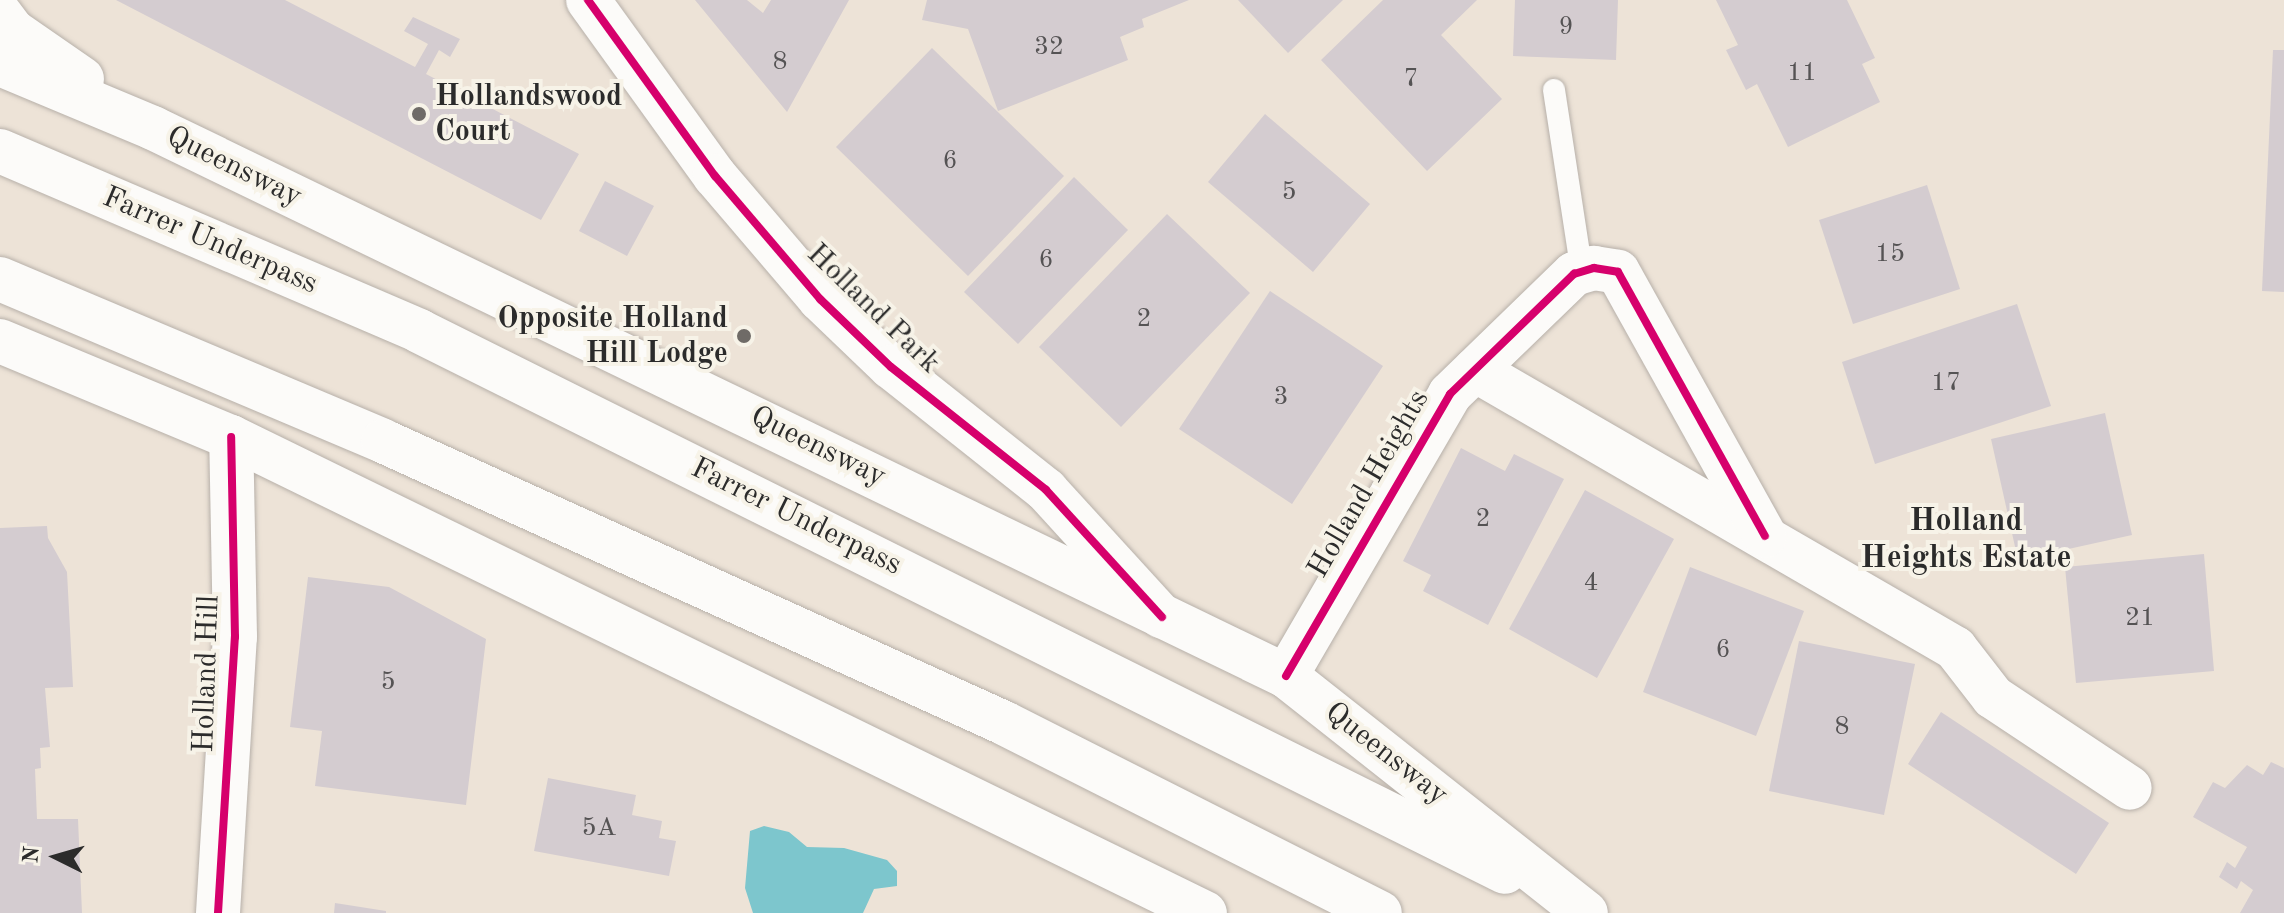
<!DOCTYPE html>
<style>
body{margin:0}
#map{position:relative;width:2284px;height:913px;overflow:hidden;background:#ede3d7;font-family:"Old Standard TT",serif}
div>[style]{position:absolute}
.water>*{inset:0;background:#7dc6cd}
.building>*{inset:0;background:#d4ccd0}
.roads{filter:drop-shadow(0 0 2px #b7b0a9) drop-shadow(0 0 2px #b7b0a9)}
.service>*{height:22px;margin:-11px;padding:0 11px;transform-origin:11px;border-radius:11px;background:#fcfbf9}
.minor>*{height:44px;margin:-22px;padding:0 22px;transform-origin:22px;border-radius:22px;background:#fcfbf9}
.trunk>*{height:44px;margin:-22px;padding:0 22px;transform-origin:22px;border-radius:22px;background:#fcfbf9}
.cycleway>*{height:8px;margin:-4px;padding:0 4px;transform-origin:4px;border-radius:4px;background:#d6006c}
.dots>*{width:22px;height:22px;translate:-50% -50%;box-sizing:border-box;border:4px solid #f7f3e8;border-radius:50%}
span{translate:-50% -50%;white-space:nowrap;text-align:center;line-height:1.15;-webkit-text-stroke:8px #f7f3e8;paint-order:stroke}
.number-label{font-size:26px;color:#555354}
.number-label span{-webkit-text-stroke-width:0}
.poi-label{font-size:30px;color:#2b2b2b;font-weight:700}
.left{translate:0 -50%;text-align:left}
.right{translate:-100% -50%;text-align:right}
.street-label{font-size:30px;color:#2b2b2b}
.neighbourhood-label{font-size:32px;color:#2b2b2b;font-weight:700}
.north{position:absolute;left:16px;top:817px;width:80px;height:80px;-webkit-text-stroke:6px #f7f3e8;paint-order:stroke;rotate:275deg;font-size:22px;font-weight:700;line-height:32px;text-align:center;color:#2b2b2b}
.north::after{content:'';display:block;margin:auto;width:28px;height:36px;background:#2b2b2b;clip-path:polygon(50% 0,100% 100%,50% 72%,0 100%)}
</style>
<div id="map">
<div class="water">
<div style="clip-path:polygon(764px 826px,789px 832px,807px 847px,844px 848px,887px 860px,897px 871px,897px 886px,874px 889px,863px 913px,753px 913px,745px 888px,750px 831px)"></div>
</div>
<div class="building">
<div style="clip-path:polygon(116px 0,285px 0,415px 67px,428px 44px,404px 31px,413px 17px,460px 39px,450px 57px,439px 50px,426px 74px,579px 154px,541px 220px)"></div>
<div style="clip-path:polygon(695px 0,747px 0,763px 13px,771px 0,849px 0,787px 112px)"></div>
<div style="clip-path:polygon(927px 0,1189px 0,1142px 19px,1144px 27px,1120px 37px,1128px 60px,998px 111px,968px 29px,922px 20px)"></div>
<div style="clip-path:polygon(1238px 0,1343px 0,1288px 53px)"></div>
<div style="clip-path:polygon(1383px 0,1477px 0,1441px 35px,1502px 99px,1427px 171px,1321px 60px)"></div>
<div style="clip-path:polygon(1515px 0,1618px 0,1616px 60px,1513px 56px)"></div>
<div style="clip-path:polygon(1716px 0,1847px 0,1875px 58px,1862px 64px,1880px 102px,1788px 147px,1757px 84px,1746px 90px,1726px 50px,1738px 45px)"></div>
<div style="clip-path:polygon(932px 48px,1064px 176px,968px 276px,836px 147px)"></div>
<div style="clip-path:polygon(2273px 50px,2284px 50px,2284px 292px,2262px 291px)"></div>
<div style="clip-path:polygon(1265px 114px,1370px 204px,1313px 272px,1208px 182px)"></div>
<div style="clip-path:polygon(1074px 177px,1128px 230px,1018px 344px,964px 292px)"></div>
<div style="clip-path:polygon(605px 181px,654px 206px,627px 256px,579px 231px)"></div>
<div style="clip-path:polygon(1927px 185px,1960px 289px,1853px 324px,1819px 220px)"></div>
<div style="clip-path:polygon(1167px 214px,1250px 293px,1121px 427px,1039px 347px)"></div>
<div style="clip-path:polygon(1270px 291px,1383px 366px,1292px 504px,1179px 429px)"></div>
<div style="clip-path:polygon(2017px 304px,2051px 406px,1875px 464px,1842px 362px)"></div>
<div style="clip-path:polygon(2105px 413px,2132px 535px,2018px 560px,1991px 439px)"></div>
<div style="clip-path:polygon(1461px 448px,1505px 471px,1514px 454px,1564px 479px,1488px 625px,1423px 591px,1431px 575px,1403px 561px)"></div>
<div style="clip-path:polygon(1585px 490px,1674px 539px,1597px 678px,1509px 629px)"></div>
<div style="clip-path:polygon(47px 526px,48px 538px,67px 572px,73px 687px,45px 688px,50px 747px,40px 748px,41px 768px,35px 769px,37px 819px,78px 819px,82px 913px,0 913px,0 528px)"></div>
<div style="clip-path:polygon(2204px 554px,2214px 671px,2076px 683px,2065px 567px)"></div>
<div style="clip-path:polygon(1690px 567px,1804px 611px,1756px 736px,1643px 692px)"></div>
<div style="clip-path:polygon(308px 577px,389px 587px,486px 639px,466px 805px,315px 786px,322px 731px,290px 727px)"></div>
<div style="clip-path:polygon(1799px 641px,1915px 664px,1884px 815px,1769px 791px)"></div>
<div style="clip-path:polygon(1941px 712px,2109px 823px,2076px 874px,1908px 764px)"></div>
<div style="clip-path:polygon(2271px 762px,2284px 768px,2284px 913px,2240px 913px,2253px 890px,2241px 881px,2237px 889px,2219px 877px,2227px 862px,2235px 868px,2247px 847px,2193px 817px,2213px 782px,2225px 788px,2247px 765px,2263px 775px)"></div>
<div style="clip-path:polygon(548px 778px,636px 795px,632px 815px,662px 821px,659px 838px,676px 841px,669px 876px,534px 851px)"></div>
<div style="clip-path:polygon(335px 903px,386px 911px,386px 913px,334px 913px)"></div>
</div>
<div class="roads">
<div class="service">
<div style="left:1554px;top:90px;width:184px;rotate:81.3deg"></div>
</div>
<div class="minor">
<div style="left:588px;top:0;width:217px;rotate:54.2deg"></div>
<div style="left:715px;top:176px;width:162px;rotate:49.5deg"></div>
<div style="left:820px;top:299px;width:98px;rotate:43.8deg"></div>
<div style="left:891px;top:367px;width:198px;rotate:38.4deg"></div>
<div style="left:1046px;top:490px;width:171px;rotate:47.6deg"></div>
<div style="left:1475px;top:370px;width:555px;rotate:30.08deg"></div>
<div style="left:1955px;top:648px;width:62px;rotate:52.2deg"></div>
<div style="left:1993px;top:697px;width:164px;rotate:33.6deg"></div>
<div style="left:1286px;top:676px;width:326px;rotate:-59.8deg"></div>
<div style="left:1450px;top:394px;width:173px;rotate:-44.1deg"></div>
<div style="left:1574px;top:274px;width:21px;rotate:-17deg"></div>
<div style="left:1594px;top:268px;width:24px;rotate:9deg"></div>
<div style="left:1618px;top:272px;width:302px;rotate:60.9deg"></div>
<div style="left:218px;top:913px;width:277px;rotate:-86.5deg"></div>
<div style="left:235px;top:637px;width:200px;rotate:-91.1deg"></div>
</div>
<div class="trunk">
<div style="left:0;top:14px;width:21px;rotate:53deg"></div>
<div style="left:13px;top:31px;width:84px;rotate:34.8deg"></div>
<div style="left:0;top:64px;width:166px;rotate:22.7deg"></div>
<div style="left:153px;top:128px;width:1259px;rotate:25.81deg"></div>
<div style="left:1286px;top:676px;width:382px;rotate:38.3deg"></div>
<div style="left:0;top:151px;width:456px;rotate:23.2deg"></div>
<div style="left:419px;top:331px;width:1213px;rotate:26.48deg"></div>
<div style="left:0;top:279px;width:416px;rotate:22.9deg"></div>
<div style="left:383px;top:441px;width:682px;rotate:24.42deg"></div>
<div style="left:1004px;top:723px;width:421px;rotate:26.8deg"></div>
<div style="left:0;top:341px;width:250px;rotate:22.6deg"></div>
<div style="left:231px;top:437px;width:1084px;rotate:26.05deg"></div>
</div>
</div>
<div class="cycleway">
<div style="left:588px;top:0;width:217px;rotate:54.2deg"></div>
<div style="left:715px;top:176px;width:162px;rotate:49.5deg"></div>
<div style="left:820px;top:299px;width:98px;rotate:43.8deg"></div>
<div style="left:891px;top:367px;width:198px;rotate:38.4deg"></div>
<div style="left:1046px;top:490px;width:172px;rotate:47.6deg"></div>
<div style="left:1286px;top:676px;width:326px;rotate:-59.8deg"></div>
<div style="left:1450px;top:394px;width:173px;rotate:-44.1deg"></div>
<div style="left:1574px;top:274px;width:21px;rotate:-17deg"></div>
<div style="left:1594px;top:268px;width:24px;rotate:9deg"></div>
<div style="left:1618px;top:272px;width:302px;rotate:60.9deg"></div>
<div style="left:218px;top:913px;width:277px;rotate:-86.5deg"></div>
<div style="left:235px;top:637px;width:200px;rotate:-91.1deg"></div>
</div>
<div class="dots">
<div style="left:419px;top:114px;background:#6f6b67"></div>
<div style="left:744px;top:336px;background:#6f6b67"></div>
</div>
<div class="number-label">
<span style="left:1566px;top:28px">9</span>
<span style="left:1049px;top:48px">32</span>
<span style="left:780px;top:63px">8</span>
<span style="left:1802px;top:74px">11</span>
<span style="left:1411px;top:80px">7</span>
<span style="left:950px;top:162px">6</span>
<span style="left:1289px;top:193px">5</span>
<span style="left:1890px;top:255px">15</span>
<span style="left:1046px;top:261px">6</span>
<span style="left:1144px;top:320px">2</span>
<span style="left:1946px;top:384px">17</span>
<span style="left:1281px;top:398px">3</span>
<span style="left:1483px;top:520px">2</span>
<span style="left:1591px;top:584px">4</span>
<span style="left:2140px;top:619px">21</span>
<span style="left:1723px;top:651px">6</span>
<span style="left:388px;top:683px">5</span>
<span style="left:1842px;top:728px">8</span>
<span style="left:599px;top:829px">5A</span>
</div>
<div class="poi-label">
<span class="left" style="left:435px;top:114px">Hollandswood<br>Court</span>
<span class="right" style="left:728px;top:336px">Opposite Holland<br>Hill Lodge</span>
</div>
<div class="street-label">
<span style="left:234px;top:167px;rotate:26deg">Queensway</span>
<span style="left:210px;top:241px;rotate:23deg">Farrer Underpass</span>
<span style="left:873px;top:309px;rotate:44deg">Holland Park</span>
<span style="left:818px;top:447px;rotate:26deg">Queensway</span>
<span style="left:1369px;top:484px;rotate:-60deg">Holland Heights</span>
<span style="left:796px;top:517px;rotate:26deg">Farrer Underpass</span>
<span style="left:207px;top:674px;rotate:-88deg">Holland Hill</span>
<span style="left:1386px;top:754px;rotate:38deg">Queensway</span>
</div>
<div class="neighbourhood-label">
<span style="left:1966px;top:541px">Holland<br>Heights Estate</span>
</div>
<div class="north">N</div>
</div>
